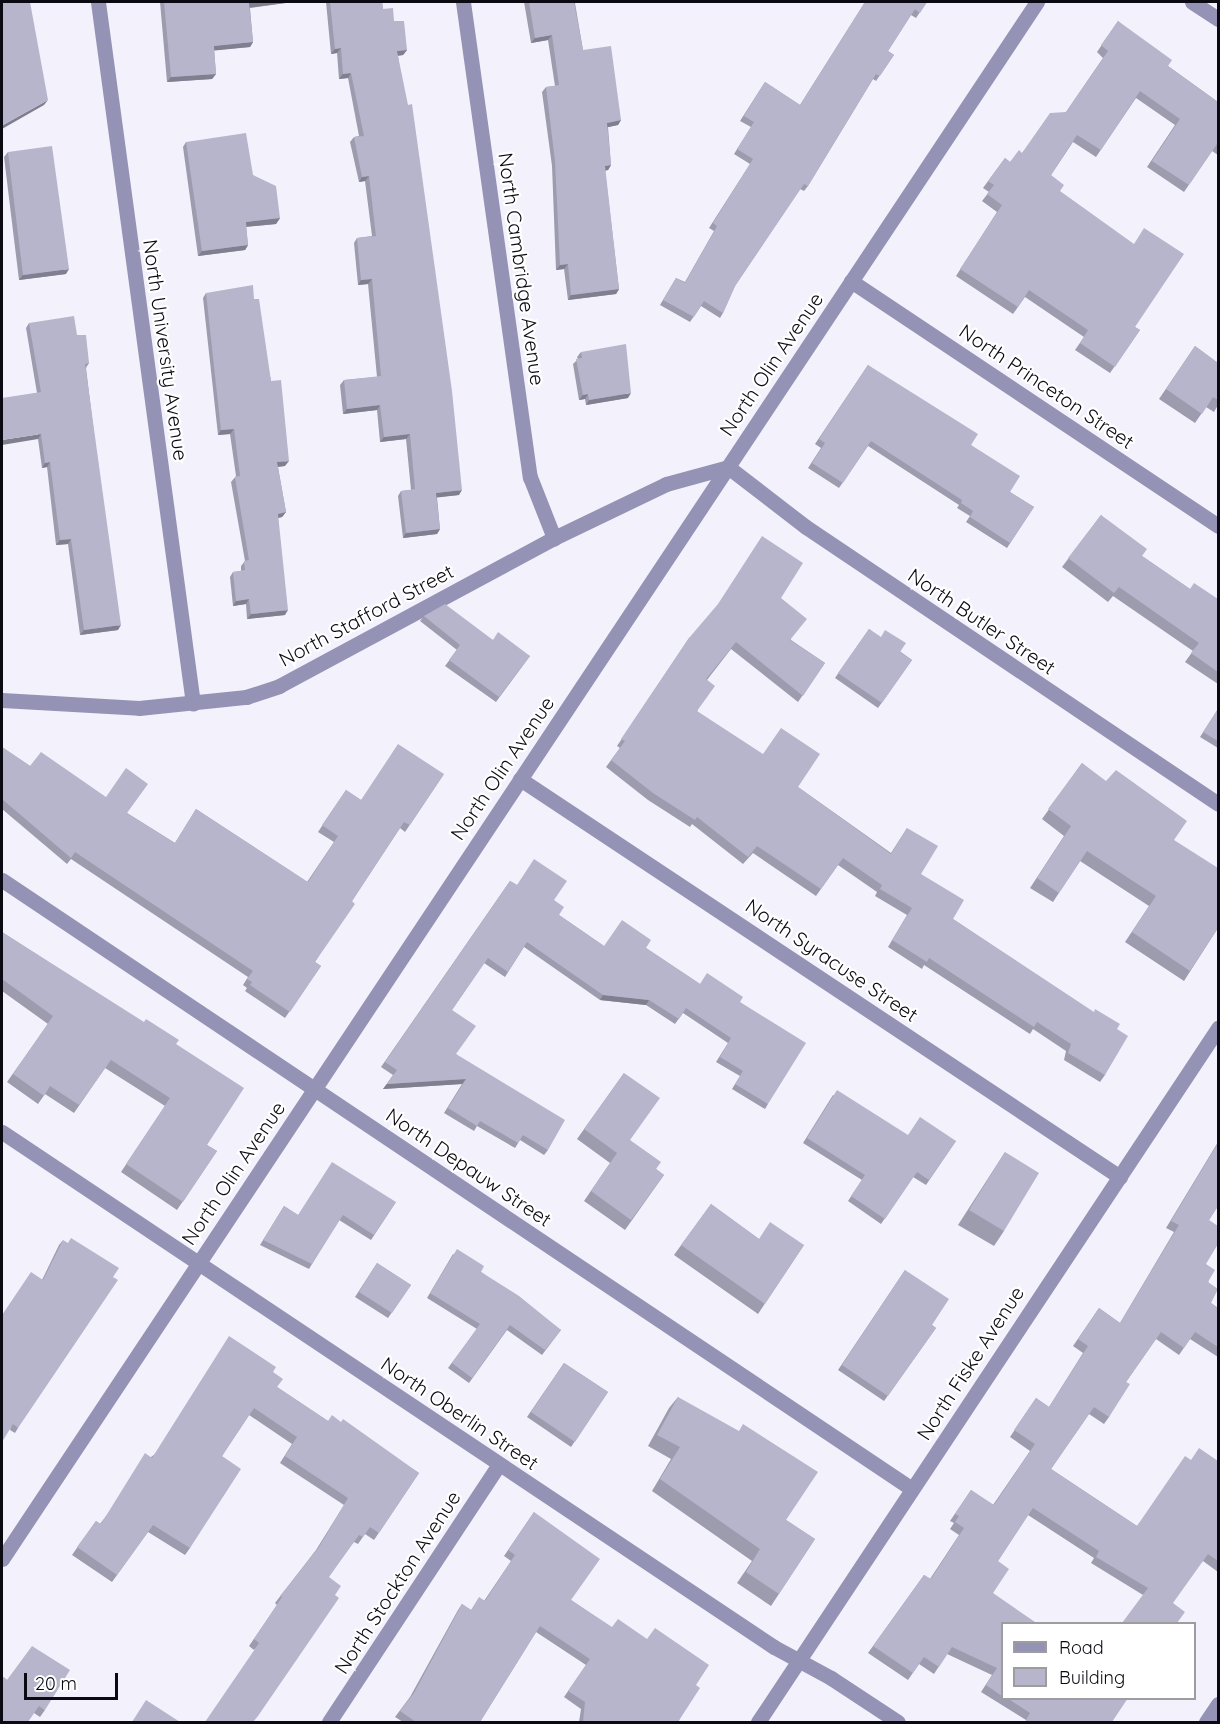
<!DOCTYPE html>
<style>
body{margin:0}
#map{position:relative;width:1220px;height:1724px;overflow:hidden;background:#f3f2fc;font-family:Quicksand,sans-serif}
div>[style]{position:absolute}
.minor>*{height:15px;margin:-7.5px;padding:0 7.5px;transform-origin:7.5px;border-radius:7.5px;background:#9593b5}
.wall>*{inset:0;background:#9d9caf}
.shaded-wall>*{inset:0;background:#807f8f}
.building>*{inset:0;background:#b7b5cc}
span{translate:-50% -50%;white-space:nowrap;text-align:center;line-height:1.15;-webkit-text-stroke:4.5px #fff;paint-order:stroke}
.street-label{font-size:20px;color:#0b0a12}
.frame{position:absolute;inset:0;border:3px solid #0b0a12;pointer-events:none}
.legend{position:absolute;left:1001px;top:1622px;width:195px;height:78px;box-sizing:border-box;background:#fff;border:2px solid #9d9da0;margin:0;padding:8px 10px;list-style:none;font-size:18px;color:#0b0a12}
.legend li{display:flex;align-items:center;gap:12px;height:30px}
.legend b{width:30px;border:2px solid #9d9da0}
.scale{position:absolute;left:24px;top:1673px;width:94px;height:27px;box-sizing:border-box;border:3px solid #0b0a12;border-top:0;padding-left:8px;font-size:18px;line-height:21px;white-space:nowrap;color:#0b0a12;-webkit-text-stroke:4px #fff;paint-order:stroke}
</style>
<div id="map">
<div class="minor">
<div style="left:98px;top:2px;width:708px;rotate:82.29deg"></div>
<div style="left:463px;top:2px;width:480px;rotate:82deg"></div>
<div style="left:530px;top:477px;width:66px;rotate:68.5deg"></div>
<div style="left:1192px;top:2px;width:31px;rotate:33deg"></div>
<div style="left:851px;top:281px;width:441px;rotate:33.7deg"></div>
<div style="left:728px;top:467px;width:98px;rotate:37.6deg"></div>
<div style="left:806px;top:527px;width:496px;rotate:33.9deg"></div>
<div style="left:2px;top:700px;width:137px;rotate:3.3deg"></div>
<div style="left:139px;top:708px;width:108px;rotate:-5.9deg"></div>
<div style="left:246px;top:697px;width:35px;rotate:-18deg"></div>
<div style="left:279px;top:686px;width:312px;rotate:-28.3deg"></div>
<div style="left:554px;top:538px;width:124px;rotate:-25.7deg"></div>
<div style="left:666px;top:484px;width:64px;rotate:-15.3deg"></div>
<div style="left:520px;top:779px;width:720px;rotate:33.56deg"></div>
<div style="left:2px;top:880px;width:1095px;rotate:33.79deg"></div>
<div style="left:2px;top:1132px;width:928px;rotate:33.71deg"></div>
<div style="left:774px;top:1647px;width:65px;rotate:28.5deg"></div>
<div style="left:831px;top:1678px;width:80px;rotate:33.3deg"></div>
<div style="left:2px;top:1559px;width:1870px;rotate:-56.39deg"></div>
<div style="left:329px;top:1722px;width:309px;rotate:-56.6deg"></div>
<div style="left:758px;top:1722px;width:833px;rotate:-56.46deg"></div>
<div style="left:1206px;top:1722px;width:22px;rotate:-56deg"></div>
</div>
<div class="wall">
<div style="clip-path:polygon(160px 2px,293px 2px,250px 8px,253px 42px,250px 47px,214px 50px,216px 74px,212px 79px,167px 82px)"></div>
<div style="clip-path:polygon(326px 2px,382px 2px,383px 9px,394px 21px,407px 50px,403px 55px,398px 56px,459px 495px,437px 497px,440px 529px,437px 534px,403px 538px,398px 496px,401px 491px,411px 490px,406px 439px,380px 442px,377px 410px,343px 414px,340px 385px,344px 380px,377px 377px,368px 284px,358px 285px,354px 243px,357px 238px,372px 236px,365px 181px,359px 182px,350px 142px,354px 137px,359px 136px,348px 78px,339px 79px,337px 53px,331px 54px)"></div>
<div style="clip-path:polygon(524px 2px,577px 2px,575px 3px,583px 50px,621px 120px,618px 125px,608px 127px,611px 165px,608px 170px,605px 171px,619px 289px,616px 294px,568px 300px,564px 269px,556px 270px,552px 166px,542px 92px,546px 87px,555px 86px,548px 40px,531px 43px)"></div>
<div style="clip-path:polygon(865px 2px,927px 2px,916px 18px,911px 15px,888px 51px,894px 55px,876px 81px,873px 79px,808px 186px,804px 191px,800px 189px,735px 286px,723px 313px,720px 318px,701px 306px,690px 322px,660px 305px,676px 278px,685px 282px,714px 231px,709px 228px,750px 164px,734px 154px,751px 127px,740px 121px,765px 82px,800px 105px)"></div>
<div style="clip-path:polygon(1118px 21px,1168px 66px,1218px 102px,1218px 155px,1212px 151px,1184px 192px,1147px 167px,1175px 125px,1136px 98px,1096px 157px,1073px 142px,1051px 175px,1135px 327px,1140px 330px,1110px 373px,1075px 350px,1084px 337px,1025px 297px,1013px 314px,956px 276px,997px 212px,982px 201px,989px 192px,983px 188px,1005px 158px,1010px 162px,1022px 153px,1066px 112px,1103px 58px,1097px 52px)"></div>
<div style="clip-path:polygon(186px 142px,253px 175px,280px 218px,276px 224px,246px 227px,248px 245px,245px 250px,198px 256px,183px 147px)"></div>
<div style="clip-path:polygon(8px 152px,66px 274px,19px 280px,4px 157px)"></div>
<div style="clip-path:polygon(206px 293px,254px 299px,271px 381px,285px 466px,278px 467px,286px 512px,282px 517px,278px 518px,285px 615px,247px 619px,246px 604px,233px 606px,230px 577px,233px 572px,241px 571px,241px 566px,245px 561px,231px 482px,236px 476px,230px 434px,218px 435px,203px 298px)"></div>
<div style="clip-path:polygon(29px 323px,77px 335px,89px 363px,86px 368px,118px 630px,80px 635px,68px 544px,56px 545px,47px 467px,42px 468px,38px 439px,37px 393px,26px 328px)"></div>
<div style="clip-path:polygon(1195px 346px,1218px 363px,1218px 405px,1214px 412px,1206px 407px,1195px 423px,1159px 399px)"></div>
<div style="clip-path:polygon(581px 352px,628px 398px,586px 405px,585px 399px,579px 400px,573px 364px,578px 359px,577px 357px)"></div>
<div style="clip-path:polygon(868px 365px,971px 445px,1010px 492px,1034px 507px,1007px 548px,966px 522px,970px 516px,957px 508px,959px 505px,868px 446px,839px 488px,808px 468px,821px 448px,815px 444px)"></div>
<div style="clip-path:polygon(1101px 515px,1142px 556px,1190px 589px,1218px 599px,1218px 684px,1185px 662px,1193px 651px,1113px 596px,1108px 602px,1062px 567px)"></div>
<div style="clip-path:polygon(781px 598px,791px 640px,825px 663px,798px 702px,731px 649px,707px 680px,697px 712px,798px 787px,891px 853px,907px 828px,921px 874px,953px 919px,1117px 1029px,1105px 1075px,1100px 1082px,1064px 1060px,1066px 1051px,1033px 1029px,1030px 1034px,924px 965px,922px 969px,888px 947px,907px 915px,875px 896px,877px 892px,838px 865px,816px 896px,753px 853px,743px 864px,692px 824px,690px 827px,648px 800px,606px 767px,620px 748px,617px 746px,689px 638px)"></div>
<div style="clip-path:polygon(424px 616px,493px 640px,530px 656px,496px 702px,445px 666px,457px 650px,420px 621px)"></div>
<div style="clip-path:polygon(869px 629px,912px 660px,878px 708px,835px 678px)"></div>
<div style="clip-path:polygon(1218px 709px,1218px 748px,1200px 737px)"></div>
<div style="clip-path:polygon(2px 747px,30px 766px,127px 813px,175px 843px,196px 809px,307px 882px,334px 842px,318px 832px,346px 790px,361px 800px,444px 774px,405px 832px,400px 828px,352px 901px,315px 962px,321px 966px,285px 1018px,245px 991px,247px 988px,243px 985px,248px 977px,71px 859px,67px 864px,2px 809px)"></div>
<div style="clip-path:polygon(1082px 763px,1174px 840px,1218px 928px,1184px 981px,1125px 942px,1149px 906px,1080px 861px,1053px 902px,1030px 888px,1064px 836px,1042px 819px)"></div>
<div style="clip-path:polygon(510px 881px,517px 885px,554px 900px,559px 915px,604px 946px,646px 948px,700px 984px,740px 1002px,768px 1104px,765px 1109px,732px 1089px,740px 1076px,716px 1062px,728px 1043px,683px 1013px,675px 1024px,646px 1005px,600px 1000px,524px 947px,505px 977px,484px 963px,452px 1010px,456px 1054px,548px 1150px,544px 1155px,520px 1140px,515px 1148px,477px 1126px,474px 1131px,444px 1113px,462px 1084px,383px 1089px,393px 1075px,381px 1067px)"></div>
<div style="clip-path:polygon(2px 932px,176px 1044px,207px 1145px,217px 1151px,177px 1210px,121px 1172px,165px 1106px,105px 1068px,74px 1113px,45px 1094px,38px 1104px,7px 1082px,48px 1024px,2px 991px)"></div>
<div style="clip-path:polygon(624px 1073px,630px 1140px,656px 1169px,664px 1175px,625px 1230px,584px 1201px,610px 1163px,577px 1139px)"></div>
<div style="clip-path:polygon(833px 1095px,907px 1135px,956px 1141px,926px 1185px,913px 1177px,881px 1224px,848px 1201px,862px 1180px,803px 1143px)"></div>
<div style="clip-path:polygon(1218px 1142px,1218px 1206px,1209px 1220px,1206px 1264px,1211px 1303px,1218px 1308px,1218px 1357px,1190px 1339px,1179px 1355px,1156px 1339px,1126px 1382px,1109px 1417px,1104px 1424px,1089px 1414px,1051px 1469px,1137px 1526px,1191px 1460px,1218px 1461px,1218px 1572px,1203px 1561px,1143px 1595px,1091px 1563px,1094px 1558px,1028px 1515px,998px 1561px,993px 1593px,1002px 1623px,1002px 1698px,1128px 1698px,1026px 1720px,981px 1692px,992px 1675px,947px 1654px,934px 1674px,919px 1664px,908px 1680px,868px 1653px,924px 1575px,930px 1579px,959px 1535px,950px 1529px,954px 1523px,950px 1521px,971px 1490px,993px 1505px,1030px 1451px,1010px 1437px,1036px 1398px,1049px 1407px,1083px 1353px,1073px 1346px,1099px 1308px,1120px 1323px,1174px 1232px,1166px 1228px)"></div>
<div style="clip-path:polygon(1005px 1152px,1004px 1231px,994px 1246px,958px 1225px)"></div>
<div style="clip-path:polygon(396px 1202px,371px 1240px,339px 1220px,309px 1269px,260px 1245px,284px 1206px,298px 1215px)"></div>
<div style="clip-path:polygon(711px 1204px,759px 1239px,804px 1245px,758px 1314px,674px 1255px)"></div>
<div style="clip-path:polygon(63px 1240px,18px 1428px,15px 1433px,10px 1430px,42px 1280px,59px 1245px)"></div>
<div style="clip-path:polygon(453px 1254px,481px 1272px,561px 1330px,542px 1355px,507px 1330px,469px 1383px,448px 1368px,477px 1329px,427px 1298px)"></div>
<div style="clip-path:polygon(377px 1263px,411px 1285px,388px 1318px,355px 1297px)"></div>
<div style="clip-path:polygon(905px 1270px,932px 1325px,936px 1328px,884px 1401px,838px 1370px)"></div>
<div style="clip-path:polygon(564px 1363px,608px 1392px,571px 1447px,527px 1417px)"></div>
<div style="clip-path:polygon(273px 1372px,277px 1387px,328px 1421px,341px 1422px,419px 1473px,374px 1540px,365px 1534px,358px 1544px,354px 1542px,254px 1650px,249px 1646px,277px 1605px,275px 1603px,316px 1550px,344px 1505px,280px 1463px,292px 1444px,249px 1415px,222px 1456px,190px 1548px,185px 1555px,148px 1532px,112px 1582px,72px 1555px,96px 1521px,100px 1524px,151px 1457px)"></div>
<div style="clip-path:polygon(678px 1397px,786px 1520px,815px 1539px,771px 1606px,737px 1583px,752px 1561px,652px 1491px,671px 1459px,648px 1446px,669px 1408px)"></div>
<div style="clip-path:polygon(534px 1512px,571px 1600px,696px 1685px,678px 1722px,579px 1722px,581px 1709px,564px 1697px,586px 1665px,536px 1632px,480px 1722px,403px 1722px,395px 1717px,410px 1697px,458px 1610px,462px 1604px,471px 1610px,484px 1601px,511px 1561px,504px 1556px)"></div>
<div style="clip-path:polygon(2px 1676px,45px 1710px,40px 1717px,34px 1713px)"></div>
</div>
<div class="shaded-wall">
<div style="clip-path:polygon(261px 2px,293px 2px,246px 8px,249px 3px)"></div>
<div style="clip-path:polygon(552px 35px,548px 40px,531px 43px,535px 38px)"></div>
<div style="clip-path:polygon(253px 42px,250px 47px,210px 51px,214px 46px)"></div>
<div style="clip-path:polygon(341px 48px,337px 53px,331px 54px,335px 49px)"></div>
<div style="clip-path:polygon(407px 50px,403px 55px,393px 56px,397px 51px)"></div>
<div style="clip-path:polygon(351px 73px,348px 78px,339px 79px,343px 74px)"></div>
<div style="clip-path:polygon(216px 74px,212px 79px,167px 82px,171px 77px)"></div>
<div style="clip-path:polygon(48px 100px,44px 105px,2px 129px,3px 125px)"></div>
<div style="clip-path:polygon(621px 120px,618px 125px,604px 128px,607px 123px)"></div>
<div style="clip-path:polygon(611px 165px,608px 170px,601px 171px,605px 166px)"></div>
<div style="clip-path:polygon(369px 176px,365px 181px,359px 182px,362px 177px)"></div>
<div style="clip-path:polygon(280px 218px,276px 224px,242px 227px,246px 222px)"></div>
<div style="clip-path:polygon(248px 245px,245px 250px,198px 256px,202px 251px)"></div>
<div style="clip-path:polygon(568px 264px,564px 269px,556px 270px,560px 265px)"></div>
<div style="clip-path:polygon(69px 269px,66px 274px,19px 280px,23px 275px)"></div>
<div style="clip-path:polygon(372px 279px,368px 284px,358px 285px,361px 280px)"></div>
<div style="clip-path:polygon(619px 289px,616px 294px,568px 300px,571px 295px)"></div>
<div style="clip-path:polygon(631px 393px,628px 398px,586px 405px,589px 400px)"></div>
<div style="clip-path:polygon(588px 394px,585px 399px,579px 400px,583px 395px)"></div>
<div style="clip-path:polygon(380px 405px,377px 410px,343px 414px,347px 409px)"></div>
<div style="clip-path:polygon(234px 429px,230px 434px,218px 435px,221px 430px)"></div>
<div style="clip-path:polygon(41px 434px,38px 439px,2px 445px,2px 440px)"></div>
<div style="clip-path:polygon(410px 434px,406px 439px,380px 442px,384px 437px)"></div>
<div style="clip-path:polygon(289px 461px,285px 466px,274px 467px,277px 462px)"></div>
<div style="clip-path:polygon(50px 462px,47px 467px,42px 468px,45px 463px)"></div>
<div style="clip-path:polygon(462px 490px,459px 495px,433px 498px,436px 493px)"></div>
<div style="clip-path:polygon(286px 512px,282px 517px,274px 519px,278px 514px)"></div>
<div style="clip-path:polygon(440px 529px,437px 534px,403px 538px,406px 533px)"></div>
<div style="clip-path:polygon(71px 539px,68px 544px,56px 545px,60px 540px)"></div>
<div style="clip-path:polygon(249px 599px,246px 604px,233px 606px,236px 601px)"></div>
<div style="clip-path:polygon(288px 610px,285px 615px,247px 619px,251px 614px)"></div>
<div style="clip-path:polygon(121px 625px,118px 630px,80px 635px,84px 630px)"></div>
<div style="clip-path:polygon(603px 995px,649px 1000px,646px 1005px,600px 1000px)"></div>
<div style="clip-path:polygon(466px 1079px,462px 1084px,383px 1089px,387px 1084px)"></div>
</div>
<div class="building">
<div style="clip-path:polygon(2px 2px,30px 2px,48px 100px,3px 125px,2px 112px)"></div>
<div style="clip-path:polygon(164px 2px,261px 2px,249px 3px,253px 42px,214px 46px,216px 74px,171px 77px)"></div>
<div style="clip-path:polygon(330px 2px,382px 2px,383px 9px,393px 8px,394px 21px,404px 21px,407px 50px,397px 51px,408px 105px,412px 104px,452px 391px,462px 490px,436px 493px,440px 529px,406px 533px,401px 491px,415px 489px,410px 434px,384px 437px,380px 405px,347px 409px,344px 380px,381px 376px,372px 279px,361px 280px,357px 238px,376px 236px,369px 176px,362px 177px,354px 137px,364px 136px,351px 73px,343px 74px,341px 48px,335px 49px)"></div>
<div style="clip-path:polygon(529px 2px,574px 2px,583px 50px,611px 46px,621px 120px,607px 123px,611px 165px,605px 166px,619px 289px,571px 295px,568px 264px,560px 265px,555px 161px,546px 87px,559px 85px,552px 35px,535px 38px)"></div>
<div style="clip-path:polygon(865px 2px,927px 2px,920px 13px,915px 9px,888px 51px,894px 55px,880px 76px,876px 74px,808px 186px,804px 184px,735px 286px,723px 313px,704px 301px,694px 317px,663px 300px,676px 278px,685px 283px,717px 226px,713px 223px,753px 159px,737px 149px,754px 122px,744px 116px,765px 82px,800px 105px)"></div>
<div style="clip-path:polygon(1118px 21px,1172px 60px,1168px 66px,1218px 102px,1218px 145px,1217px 144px,1189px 185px,1152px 161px,1180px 119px,1140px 91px,1101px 150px,1077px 135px,1051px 175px,1064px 185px,1060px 191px,1134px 244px,1144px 228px,1184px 254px,1135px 327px,1140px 330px,1115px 367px,1080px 343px,1088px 330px,1029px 290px,1018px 307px,960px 269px,1002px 205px,987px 194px,994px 185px,988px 181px,1005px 158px,1010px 162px,1019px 150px,1022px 153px,1050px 113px,1066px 112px,1108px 51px,1101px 45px)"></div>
<div style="clip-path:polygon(246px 133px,253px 175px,276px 186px,280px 218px,246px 222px,248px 245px,202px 251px,186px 142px)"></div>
<div style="clip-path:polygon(52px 146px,69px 269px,23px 275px,8px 152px)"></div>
<div style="clip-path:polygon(253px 285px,254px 299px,259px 299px,271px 381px,281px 380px,289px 461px,277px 462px,286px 512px,278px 514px,288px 610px,251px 614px,249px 599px,236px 601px,233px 572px,245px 570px,244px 561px,249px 560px,235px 477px,240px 476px,234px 429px,221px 430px,206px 293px)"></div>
<div style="clip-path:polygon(74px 316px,77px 335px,86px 335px,89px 363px,85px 364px,121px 625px,84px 630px,71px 539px,60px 540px,50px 462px,45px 463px,41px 434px,2px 440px,2px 398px,41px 392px,29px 323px)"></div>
<div style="clip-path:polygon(626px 344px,631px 393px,589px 400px,588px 394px,583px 395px,576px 359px,582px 358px,581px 352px)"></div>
<div style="clip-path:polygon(1195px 346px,1218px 363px,1218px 400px,1213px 397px,1202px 414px,1166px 389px)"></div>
<div style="clip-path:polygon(868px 365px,978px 434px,971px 445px,1020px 476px,1010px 492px,1034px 507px,1010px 543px,970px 517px,973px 511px,961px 503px,962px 500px,871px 441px,843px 483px,812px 463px,825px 443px,819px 439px)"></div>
<div style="clip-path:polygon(1101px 515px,1147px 549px,1142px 556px,1190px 589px,1194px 583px,1218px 599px,1218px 672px,1191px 653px,1199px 643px,1119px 587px,1114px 593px,1068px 558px)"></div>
<div style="clip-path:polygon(762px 536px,803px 563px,781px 598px,807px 619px,790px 640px,825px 663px,803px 696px,736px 642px,706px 679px,715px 686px,697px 711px,763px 754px,781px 728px,820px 754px,798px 787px,891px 854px,907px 828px,938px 846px,921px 874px,964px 900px,953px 919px,1094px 1012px,1095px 1009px,1120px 1024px,1117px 1029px,1128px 1036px,1105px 1075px,1068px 1053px,1071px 1044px,1037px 1022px,1034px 1027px,929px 958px,927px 962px,892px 940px,912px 908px,880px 889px,882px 885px,843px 858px,821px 889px,757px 846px,748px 857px,697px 817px,695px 820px,653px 793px,611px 760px,625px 741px,621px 739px,689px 638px,718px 604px)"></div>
<div style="clip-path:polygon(445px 604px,493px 640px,498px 632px,530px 656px,499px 697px,449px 660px,460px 645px,424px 616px)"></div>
<div style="clip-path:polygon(869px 629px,881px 637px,885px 630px,906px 643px,900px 652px,912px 660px,882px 703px,838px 673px)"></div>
<div style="clip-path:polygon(1218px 709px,1218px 741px,1203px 732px)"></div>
<div style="clip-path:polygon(398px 744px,444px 774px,410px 825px,404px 822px,352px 901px,355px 904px,315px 962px,321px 966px,290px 1012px,250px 985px,252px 982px,247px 979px,253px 971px,75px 852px,71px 858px,2px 799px,2px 747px,30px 766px,41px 752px,106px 797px,126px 768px,148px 784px,127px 813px,175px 843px,196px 809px,308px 882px,338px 836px,322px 825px,346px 790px,361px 800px)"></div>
<div style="clip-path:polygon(1082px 763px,1106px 781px,1116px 770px,1187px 821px,1174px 840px,1218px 868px,1218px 928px,1190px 971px,1132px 932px,1156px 896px,1087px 851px,1059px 893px,1037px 878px,1071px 826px,1048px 809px)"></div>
<div style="clip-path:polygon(534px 859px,567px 881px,554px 900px,564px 907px,559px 915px,604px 946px,622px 920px,651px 940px,646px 948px,700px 984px,707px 973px,743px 997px,740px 1002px,806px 1043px,768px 1104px,735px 1084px,743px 1071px,720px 1057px,731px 1038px,686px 1008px,679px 1019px,649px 1000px,603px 995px,527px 942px,508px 972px,488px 958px,452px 1010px,476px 1026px,456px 1054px,565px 1120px,548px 1150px,523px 1135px,518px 1143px,480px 1121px,477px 1126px,448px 1108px,466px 1079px,387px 1084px,397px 1070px,385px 1062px,510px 881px,517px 885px)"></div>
<div style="clip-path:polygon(2px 932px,144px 1022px,146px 1019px,179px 1040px,176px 1044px,244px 1088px,207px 1145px,217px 1151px,183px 1202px,126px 1164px,170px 1098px,111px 1060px,79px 1105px,50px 1086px,44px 1096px,13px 1074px,53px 1016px,2px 979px)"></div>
<div style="clip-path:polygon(624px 1073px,660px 1098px,630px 1140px,661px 1162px,656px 1169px,664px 1175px,631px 1220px,591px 1191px,617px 1153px,584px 1129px)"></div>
<div style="clip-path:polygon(837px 1090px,908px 1135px,920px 1117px,956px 1141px,929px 1180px,917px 1172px,885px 1219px,851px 1196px,865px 1175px,807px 1138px)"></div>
<div style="clip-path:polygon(1218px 1143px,1218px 1206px,1209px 1220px,1218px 1226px,1218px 1244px,1206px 1264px,1215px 1270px,1208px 1282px,1218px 1289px,1211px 1303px,1218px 1308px,1218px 1347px,1195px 1332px,1184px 1348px,1161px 1332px,1126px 1382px,1130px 1384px,1109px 1417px,1094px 1407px,1051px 1469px,1137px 1526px,1185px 1456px,1191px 1460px,1199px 1448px,1218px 1461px,1218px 1561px,1208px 1554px,1173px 1603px,1185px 1612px,1177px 1623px,1122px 1623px,1148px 1588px,1096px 1557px,1099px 1551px,1033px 1508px,998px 1561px,1009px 1569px,993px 1593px,1035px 1622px,1034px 1623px,1002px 1623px,1002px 1696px,986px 1685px,997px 1668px,952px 1647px,939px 1667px,924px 1657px,913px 1673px,873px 1646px,924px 1575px,931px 1579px,964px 1528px,955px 1522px,959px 1516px,955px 1514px,971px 1490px,994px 1505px,1035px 1444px,1014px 1430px,1036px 1398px,1049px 1407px,1088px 1346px,1078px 1339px,1099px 1308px,1120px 1323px,1179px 1225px,1171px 1221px)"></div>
<div style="clip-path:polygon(1005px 1152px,1039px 1173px,1004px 1231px,969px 1210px)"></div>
<div style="clip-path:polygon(332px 1162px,396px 1202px,374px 1235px,343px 1215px,312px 1264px,263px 1240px,284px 1206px,298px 1215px)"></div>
<div style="clip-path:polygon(711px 1204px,759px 1239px,770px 1222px,804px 1245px,765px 1304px,681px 1245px)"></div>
<div style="clip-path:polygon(71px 1238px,119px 1268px,113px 1277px,118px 1280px,18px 1428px,13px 1424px,2px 1442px,2px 1315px,31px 1272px,43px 1280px,63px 1240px,68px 1243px)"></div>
<div style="clip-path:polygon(457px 1249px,484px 1266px,481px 1272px,519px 1296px,561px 1330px,545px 1350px,510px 1325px,472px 1378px,452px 1363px,480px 1324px,430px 1293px)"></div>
<div style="clip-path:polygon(377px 1263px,411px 1285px,392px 1313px,359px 1292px)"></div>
<div style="clip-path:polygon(905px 1270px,949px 1299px,932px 1325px,936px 1328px,888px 1396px,842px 1365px)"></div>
<div style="clip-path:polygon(229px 1336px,276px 1367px,273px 1372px,283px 1379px,277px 1387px,328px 1421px,332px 1415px,341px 1422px,343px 1419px,419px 1473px,379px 1533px,370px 1527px,363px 1537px,359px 1535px,329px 1577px,341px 1586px,335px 1595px,339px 1598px,258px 1716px,253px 1722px,205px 1722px,259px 1643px,254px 1639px,282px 1597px,280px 1596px,319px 1547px,348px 1498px,285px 1456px,297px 1437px,254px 1408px,222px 1456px,241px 1469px,190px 1548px,153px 1525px,117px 1575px,77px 1547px,96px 1521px,101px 1524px,145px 1453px,152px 1458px)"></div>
<div style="clip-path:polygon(564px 1363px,608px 1392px,575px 1442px,531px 1412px)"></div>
<div style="clip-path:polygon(678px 1397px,739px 1431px,743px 1424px,818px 1472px,786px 1520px,815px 1539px,779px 1594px,746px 1572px,760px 1549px,660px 1479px,680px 1447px,657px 1435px)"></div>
<div style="clip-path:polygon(534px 1512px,600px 1559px,571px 1600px,612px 1627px,618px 1619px,647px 1639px,655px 1628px,709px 1665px,696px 1685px,700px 1688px,678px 1722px,583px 1722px,585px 1702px,568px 1691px,590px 1659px,540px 1626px,480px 1722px,416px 1722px,400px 1711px,414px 1693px,462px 1604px,471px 1610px,479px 1597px,485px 1601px,515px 1555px,508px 1550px)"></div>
<div style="clip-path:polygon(32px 1646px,70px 1670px,45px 1710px,39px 1706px,28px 1722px,2px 1722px,2px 1676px,7px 1680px)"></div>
<div style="clip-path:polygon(1007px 1698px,1128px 1698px,1112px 1722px,1025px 1722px,1030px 1713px)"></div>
<div style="clip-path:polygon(146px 1700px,180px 1722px,132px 1722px)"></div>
</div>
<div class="street-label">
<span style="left:522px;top:269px;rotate:82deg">North Cambridge Avenue</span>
<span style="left:166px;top:350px;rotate:82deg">North University Avenue</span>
<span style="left:771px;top:364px;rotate:-56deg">North Olin Avenue</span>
<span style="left:1047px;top:386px;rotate:34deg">North Princeton Street</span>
<span style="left:366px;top:615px;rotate:-28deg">North Stafford Street</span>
<span style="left:982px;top:621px;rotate:34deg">North Butler Street</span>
<span style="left:502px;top:768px;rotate:-56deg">North Olin Avenue</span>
<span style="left:832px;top:960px;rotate:34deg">North Syracuse Street</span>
<span style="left:469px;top:1167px;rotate:34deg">North Depauw Street</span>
<span style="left:233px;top:1173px;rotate:-56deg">North Olin Avenue</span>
<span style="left:970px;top:1363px;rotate:-57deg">North Fiske Avenue</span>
<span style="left:460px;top:1413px;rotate:34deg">North Oberlin Street</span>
<span style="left:397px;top:1582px;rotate:-57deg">North Stockton Avenue</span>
</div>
<div class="frame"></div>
<ul class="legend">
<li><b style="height:8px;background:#9593b5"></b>Road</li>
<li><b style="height:16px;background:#b7b5cc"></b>Building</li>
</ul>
<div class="scale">20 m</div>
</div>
